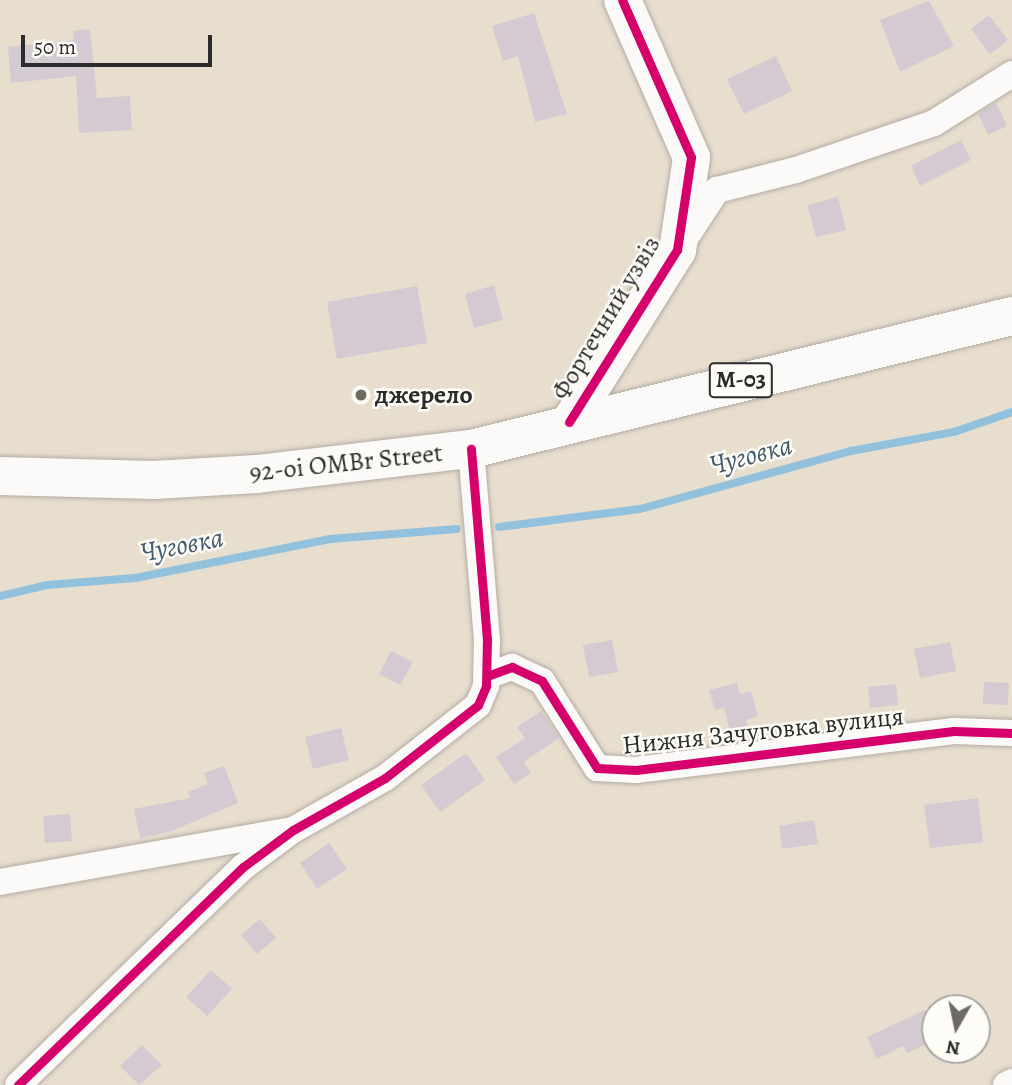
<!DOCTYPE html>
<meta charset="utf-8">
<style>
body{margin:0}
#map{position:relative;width:1012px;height:1085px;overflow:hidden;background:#e8dece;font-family:Alegreya,serif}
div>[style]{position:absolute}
.stream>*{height:8px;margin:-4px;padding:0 4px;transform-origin:4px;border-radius:4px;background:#91c1dd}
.building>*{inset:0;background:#d4cad1}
.roads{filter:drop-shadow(0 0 2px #b3aca3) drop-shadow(0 0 2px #b3aca3)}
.street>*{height:26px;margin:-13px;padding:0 13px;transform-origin:13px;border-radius:13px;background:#fcfaf8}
.secondary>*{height:37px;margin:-18.5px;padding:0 18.5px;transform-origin:18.5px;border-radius:18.5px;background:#fcfaf8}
.highway>*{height:38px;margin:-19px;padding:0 19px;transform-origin:19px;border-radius:19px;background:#fcfaf8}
.cycleway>*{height:9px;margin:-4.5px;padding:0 4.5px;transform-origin:4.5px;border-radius:4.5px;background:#d6006c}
.dots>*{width:19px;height:19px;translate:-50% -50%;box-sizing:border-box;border:4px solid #fdfcf7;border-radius:50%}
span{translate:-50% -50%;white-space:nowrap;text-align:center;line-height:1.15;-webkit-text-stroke:5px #fdfcf7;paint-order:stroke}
.shield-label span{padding:2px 5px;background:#fdfcf7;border:2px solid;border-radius:5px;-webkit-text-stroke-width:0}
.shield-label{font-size:24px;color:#2b2b2b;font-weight:700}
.street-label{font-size:26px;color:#2b2b2b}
.poi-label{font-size:26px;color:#2b2b2b;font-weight:700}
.left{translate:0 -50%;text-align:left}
.water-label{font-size:28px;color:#425b6c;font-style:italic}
.north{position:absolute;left:921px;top:994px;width:70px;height:70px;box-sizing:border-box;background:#fdfcf7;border:2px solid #a9a8a5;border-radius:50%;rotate:189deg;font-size:19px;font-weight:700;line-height:28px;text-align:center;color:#2b2b2b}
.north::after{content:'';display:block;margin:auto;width:24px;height:32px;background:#6d6a64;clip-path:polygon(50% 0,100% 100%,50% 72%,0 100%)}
.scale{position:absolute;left:21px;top:35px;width:191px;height:32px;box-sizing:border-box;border:4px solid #2b2b2b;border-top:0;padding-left:9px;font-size:21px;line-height:24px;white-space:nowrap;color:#2b2b2b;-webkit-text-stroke:5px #fdfcf7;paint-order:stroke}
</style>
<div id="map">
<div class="stream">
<div style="left:499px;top:527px;width:142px;rotate:-7.3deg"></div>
<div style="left:640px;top:509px;width:219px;rotate:-15.4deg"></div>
<div style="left:851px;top:451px;width:105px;rotate:-10.5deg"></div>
<div style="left:954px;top:432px;width:61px;rotate:-19deg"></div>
<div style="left:0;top:596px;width:48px;rotate:-13.2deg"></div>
<div style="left:47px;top:585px;width:88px;rotate:-4.5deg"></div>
<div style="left:135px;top:578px;width:199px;rotate:-11.3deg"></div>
<div style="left:330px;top:539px;width:127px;rotate:-4.5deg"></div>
</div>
<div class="building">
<div style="clip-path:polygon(929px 1px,954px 46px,900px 72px,880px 20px)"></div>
<div style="clip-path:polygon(534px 13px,567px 114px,535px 122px,518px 56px,503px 61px,492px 26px)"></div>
<div style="clip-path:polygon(989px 15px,1008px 40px,990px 54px,971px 29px)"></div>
<div style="clip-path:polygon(90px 29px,97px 98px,130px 96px,132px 130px,79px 133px,76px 76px,11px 83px,8px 47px,74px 40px,73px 31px)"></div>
<div style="clip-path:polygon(776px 56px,792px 91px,744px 114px,727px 79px)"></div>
<div style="clip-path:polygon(996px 103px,1007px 126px,988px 135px,978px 114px)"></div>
<div style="clip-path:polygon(961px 140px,971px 160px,920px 186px,911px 166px)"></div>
<div style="clip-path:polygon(838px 197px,846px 230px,816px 237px,807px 205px)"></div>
<div style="clip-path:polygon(494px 285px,503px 320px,474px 328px,465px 294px)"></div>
<div style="clip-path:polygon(417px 286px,427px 343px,337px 359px,327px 302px)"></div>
<div style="clip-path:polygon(612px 640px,618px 672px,589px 677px,583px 645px)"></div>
<div style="clip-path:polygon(950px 642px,956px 671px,920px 678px,914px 649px)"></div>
<div style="clip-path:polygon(391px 651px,413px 662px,400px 685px,379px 674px)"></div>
<div style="clip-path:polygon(984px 682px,1009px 683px,1008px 705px,983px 704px)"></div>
<div style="clip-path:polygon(737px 683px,740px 694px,751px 691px,758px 717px,746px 720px,752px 740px,733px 742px,724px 708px,715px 710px,709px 690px)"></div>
<div style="clip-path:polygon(896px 684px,898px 705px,870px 708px,868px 687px)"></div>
<div style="clip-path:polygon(541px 711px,559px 738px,524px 762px,531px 773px,514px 784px,496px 757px,525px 738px,517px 727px)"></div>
<div style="clip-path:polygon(341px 728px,349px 760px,313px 769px,305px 737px)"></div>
<div style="clip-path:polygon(466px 753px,485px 780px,440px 812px,421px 785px)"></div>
<div style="clip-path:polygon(224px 766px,238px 803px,172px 831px,140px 838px,134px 809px,190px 798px,188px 792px,208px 784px,204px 773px)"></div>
<div style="clip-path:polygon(978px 798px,983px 842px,930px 848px,924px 805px)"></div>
<div style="clip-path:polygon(70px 814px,72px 841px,45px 843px,43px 816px)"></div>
<div style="clip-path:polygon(814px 820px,818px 844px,782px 849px,779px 826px)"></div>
<div style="clip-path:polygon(329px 843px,347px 869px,317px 889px,300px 863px)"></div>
<div style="clip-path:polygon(260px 919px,276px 938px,257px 954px,241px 935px)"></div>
<div style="clip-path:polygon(211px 970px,232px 989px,207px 1016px,186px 997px)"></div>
<div style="clip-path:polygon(925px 1010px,935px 1040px,907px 1053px,903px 1046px,877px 1059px,867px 1037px)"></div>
<div style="clip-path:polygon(142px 1045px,162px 1065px,139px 1085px,120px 1066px)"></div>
</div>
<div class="roads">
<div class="street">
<div style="left:682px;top:243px;width:64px;rotate:-56.6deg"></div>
<div style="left:717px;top:190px;width:81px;rotate:-14.2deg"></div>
<div style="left:796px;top:170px;width:146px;rotate:-18.8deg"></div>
<div style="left:934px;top:123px;width:92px;rotate:-32.1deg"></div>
<div style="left:487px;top:676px;width:27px;rotate:-20deg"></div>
<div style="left:512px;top:667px;width:33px;rotate:25deg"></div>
<div style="left:542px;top:681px;width:103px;rotate:57.7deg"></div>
<div style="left:597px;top:768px;width:39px;rotate:3deg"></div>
<div style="left:636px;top:770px;width:320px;rotate:-7deg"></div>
<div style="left:954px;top:731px;width:58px;rotate:2deg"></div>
<div style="left:0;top:882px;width:291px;rotate:-10.1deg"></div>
<div style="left:18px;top:1085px;width:313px;rotate:-44.1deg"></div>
<div style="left:243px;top:867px;width:62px;rotate:-36.5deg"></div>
<div style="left:293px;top:830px;width:106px;rotate:-29.5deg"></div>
<div style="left:385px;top:778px;width:118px;rotate:-38.1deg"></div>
<div style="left:478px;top:705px;width:21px;rotate:-67deg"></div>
<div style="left:486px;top:686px;width:46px;rotate:-88.8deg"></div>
<div style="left:487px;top:640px;width:192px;rotate:-94.8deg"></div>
<div style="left:1006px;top:1085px;width:7px;rotate:-27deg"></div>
</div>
<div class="secondary">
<div style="left:569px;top:422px;width:203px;rotate:-57.9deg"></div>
<div style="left:677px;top:250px;width:94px;rotate:-81.4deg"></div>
<div style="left:691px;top:157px;width:171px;rotate:-113.7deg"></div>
</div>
<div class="highway">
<div style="left:0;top:476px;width:154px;rotate:1.5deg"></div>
<div style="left:154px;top:480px;width:103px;rotate:-3.3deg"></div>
<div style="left:257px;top:474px;width:215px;rotate:-6.7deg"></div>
<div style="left:471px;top:449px;width:557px;rotate:-13.81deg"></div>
</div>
</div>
<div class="cycleway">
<div style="left:569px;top:422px;width:203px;rotate:-57.9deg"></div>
<div style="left:677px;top:250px;width:94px;rotate:-81.4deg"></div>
<div style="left:691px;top:157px;width:171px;rotate:-113.7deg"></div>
<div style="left:487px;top:676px;width:27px;rotate:-20deg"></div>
<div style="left:512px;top:667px;width:33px;rotate:25deg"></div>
<div style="left:542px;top:681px;width:103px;rotate:57.7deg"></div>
<div style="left:597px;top:768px;width:39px;rotate:3deg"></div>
<div style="left:636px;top:770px;width:320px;rotate:-7deg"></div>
<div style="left:954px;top:731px;width:58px;rotate:2deg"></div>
<div style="left:18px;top:1085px;width:313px;rotate:-44.1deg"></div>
<div style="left:243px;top:867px;width:62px;rotate:-36.5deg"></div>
<div style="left:293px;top:830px;width:106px;rotate:-29.5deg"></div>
<div style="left:385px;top:778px;width:118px;rotate:-38.1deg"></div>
<div style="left:478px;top:705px;width:21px;rotate:-67deg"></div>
<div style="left:486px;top:686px;width:46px;rotate:-88.8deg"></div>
<div style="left:487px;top:640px;width:192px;rotate:-94.8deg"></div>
</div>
<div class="dots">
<div style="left:361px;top:395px;background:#6d6a64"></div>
</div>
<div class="shield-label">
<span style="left:741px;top:380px">М-03</span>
</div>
<div class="street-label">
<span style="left:606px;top:318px;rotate:-59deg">Фортечний узвіз</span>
<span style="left:346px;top:463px;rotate:-6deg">92-oi OMBr Street</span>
<span style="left:763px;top:731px;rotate:-6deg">Нижня Зачуговка вулиця</span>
</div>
<div class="poi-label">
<span class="left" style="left:375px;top:395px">джерело</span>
</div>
<div class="water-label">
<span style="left:751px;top:455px;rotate:-15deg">Чуговка</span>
<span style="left:182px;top:545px;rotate:-11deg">Чуговка</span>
</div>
<div class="north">N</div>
<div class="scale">50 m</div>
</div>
